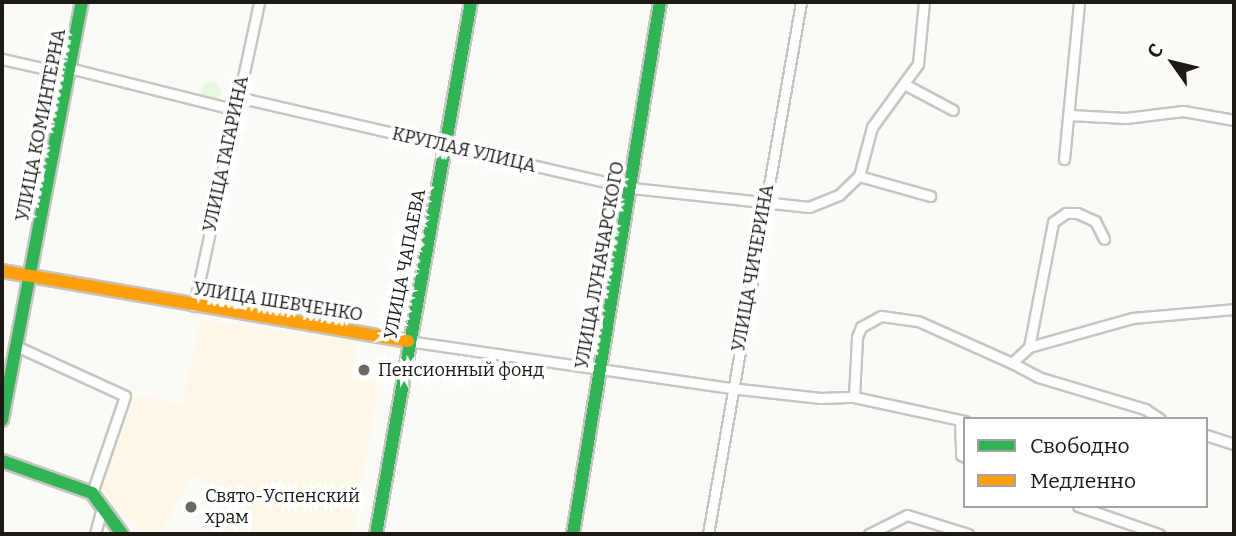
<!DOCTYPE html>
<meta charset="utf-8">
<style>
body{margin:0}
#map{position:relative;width:1236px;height:536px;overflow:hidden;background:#fcfaf6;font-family:Bitter,serif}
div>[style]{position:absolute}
.built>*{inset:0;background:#fdf7e7}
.green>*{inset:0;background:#e8f8e0}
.round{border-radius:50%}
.roads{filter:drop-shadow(2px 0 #c7c5c0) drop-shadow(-2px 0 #c7c5c0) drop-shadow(0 2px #c7c5c0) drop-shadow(0 -2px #c7c5c0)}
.street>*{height:9px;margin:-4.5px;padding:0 4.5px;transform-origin:4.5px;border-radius:4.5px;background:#fffefe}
.fast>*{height:12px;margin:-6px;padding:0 6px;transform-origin:6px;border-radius:6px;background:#30b455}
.slow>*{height:12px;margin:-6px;padding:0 6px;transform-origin:6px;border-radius:6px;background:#ff9f0a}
.dots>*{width:19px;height:19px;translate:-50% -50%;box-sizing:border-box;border:4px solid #fff;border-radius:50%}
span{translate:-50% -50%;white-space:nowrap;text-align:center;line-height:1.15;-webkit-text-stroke:7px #fff;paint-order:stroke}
.street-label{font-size:18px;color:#1d1a14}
.poi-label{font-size:18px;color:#1d1a14}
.left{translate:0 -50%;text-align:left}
.frame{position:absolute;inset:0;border:4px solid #1d1a14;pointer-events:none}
.legend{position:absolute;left:963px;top:417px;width:245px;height:91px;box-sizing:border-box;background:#fff;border:2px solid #a5a3a1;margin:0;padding:9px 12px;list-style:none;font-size:21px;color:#1d1a14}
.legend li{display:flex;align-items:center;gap:14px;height:35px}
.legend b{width:35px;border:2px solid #a5a3a1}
.north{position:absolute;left:1138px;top:28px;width:70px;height:70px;-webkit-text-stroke:5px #fff;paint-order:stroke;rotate:304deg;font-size:19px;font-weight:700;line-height:28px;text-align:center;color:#1d1a14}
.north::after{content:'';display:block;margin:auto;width:24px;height:32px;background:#1d1a14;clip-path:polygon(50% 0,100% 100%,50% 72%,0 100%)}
</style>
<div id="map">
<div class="built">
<div style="clip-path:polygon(201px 320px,358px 342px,351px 379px,379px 383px,352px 534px,217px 534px,234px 501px,192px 475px,160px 534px,142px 534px,101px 488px,137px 395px,182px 404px)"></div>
</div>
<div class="green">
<div class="round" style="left:201px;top:82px;width:20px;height:20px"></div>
</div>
<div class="roads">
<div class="street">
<div style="left:2px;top:59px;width:69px;rotate:12.6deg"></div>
<div style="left:69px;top:68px;width:164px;rotate:14.1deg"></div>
<div style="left:228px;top:108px;width:14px;rotate:-51deg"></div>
<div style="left:237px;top:97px;width:405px;rotate:13deg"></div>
<div style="left:632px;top:188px;width:178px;rotate:6.1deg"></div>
<div style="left:809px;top:207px;width:32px;rotate:-22deg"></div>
<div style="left:839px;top:195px;width:28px;rotate:-44deg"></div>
<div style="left:859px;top:176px;width:51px;rotate:-75.1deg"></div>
<div style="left:872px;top:127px;width:78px;rotate:-53.9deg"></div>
<div style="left:918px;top:64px;width:62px;rotate:-84.5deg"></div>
<div style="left:906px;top:85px;width:53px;rotate:28deg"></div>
<div style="left:1069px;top:115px;width:57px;rotate:3deg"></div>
<div style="left:1126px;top:118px;width:57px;rotate:-7deg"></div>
<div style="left:1183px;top:111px;width:52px;rotate:10deg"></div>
<div style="left:1064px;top:159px;width:158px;rotate:-84.5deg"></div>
<div style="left:859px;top:176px;width:74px;rotate:15.7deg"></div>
<div style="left:194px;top:306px;width:311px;rotate:-77.9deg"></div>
<div style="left:408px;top:341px;width:325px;rotate:8.3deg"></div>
<div style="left:730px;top:388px;width:91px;rotate:6.3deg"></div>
<div style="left:820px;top:398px;width:34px;rotate:-2deg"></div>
<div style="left:854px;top:397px;width:114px;rotate:12.2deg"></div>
<div style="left:16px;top:346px;width:120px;rotate:24.6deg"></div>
<div style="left:125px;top:396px;width:102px;rotate:108.8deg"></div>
<div style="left:1029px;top:347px;width:127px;rotate:-79.1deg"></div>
<div style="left:1053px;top:222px;width:16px;rotate:-35deg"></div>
<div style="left:1066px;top:213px;width:11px"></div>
<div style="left:1077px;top:213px;width:20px;rotate:24deg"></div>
<div style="left:1095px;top:221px;width:20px;rotate:63deg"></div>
<div style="left:1012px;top:363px;width:30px;rotate:28deg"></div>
<div style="left:1038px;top:377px;width:112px;rotate:16.7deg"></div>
<div style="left:1145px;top:409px;width:18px;rotate:34deg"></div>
<div style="left:854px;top:397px;width:60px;rotate:-87.1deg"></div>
<div style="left:857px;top:337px;width:11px;rotate:-68deg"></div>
<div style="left:861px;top:327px;width:23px;rotate:-29deg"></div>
<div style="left:881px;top:316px;width:37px;rotate:8deg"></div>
<div style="left:918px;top:321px;width:103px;rotate:24.1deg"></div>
<div style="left:1012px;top:363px;width:23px;rotate:-43deg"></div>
<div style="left:1029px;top:347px;width:107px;rotate:-15.7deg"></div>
<div style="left:1132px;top:318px;width:102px;rotate:-5deg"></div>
<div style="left:960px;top:420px;width:35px;rotate:88deg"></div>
<div style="left:961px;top:455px;width:4px;rotate:27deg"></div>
<div style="left:1206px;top:435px;width:29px;rotate:18deg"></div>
<div style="left:1078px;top:506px;width:86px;rotate:19.1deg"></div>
<div style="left:95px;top:534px;width:28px;rotate:-75deg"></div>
<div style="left:708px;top:534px;width:540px;rotate:-80.08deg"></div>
<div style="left:869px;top:534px;width:42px;rotate:-26.6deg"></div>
<div style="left:907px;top:515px;width:64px;rotate:17.3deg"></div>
</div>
<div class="fast">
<div style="left:2px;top:420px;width:426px;rotate:-79.2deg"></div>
<div style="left:2px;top:461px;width:96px;rotate:19.6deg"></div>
<div style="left:92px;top:493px;width:51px;rotate:53.8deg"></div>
<div style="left:376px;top:534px;width:540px;rotate:-79.88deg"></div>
<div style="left:573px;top:534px;width:539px;rotate:-80.71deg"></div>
</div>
<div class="slow">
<div style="left:2px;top:271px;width:412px;rotate:9.8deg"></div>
</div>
</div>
<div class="dots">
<div style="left:364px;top:370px;background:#6b6863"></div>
<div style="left:191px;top:507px;background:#6b6863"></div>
</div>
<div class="street-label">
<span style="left:41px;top:125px;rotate:-79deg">УЛИЦА КОМИНТЕРНА</span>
<span style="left:464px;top:150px;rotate:13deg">КРУГЛАЯ УЛИЦА</span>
<span style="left:226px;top:154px;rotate:-78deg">УЛИЦА ГАГАРИНА</span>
<span style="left:405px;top:264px;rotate:-79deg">УЛИЦА ЧАПАЕВА</span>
<span style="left:600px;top:265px;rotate:-80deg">УЛИЦА ЛУНАЧАРСКОГО</span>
<span style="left:753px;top:268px;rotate:-80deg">УЛИЦА ЧИЧЕРИНА</span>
<span style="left:278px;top:302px;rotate:9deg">УЛИЦА ШЕВЧЕНКО</span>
</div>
<div class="poi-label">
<span class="left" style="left:378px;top:370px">Пенсионный фонд</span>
<span class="left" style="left:205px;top:507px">Свято-Успенский<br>храм</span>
</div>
<div class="frame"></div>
<ul class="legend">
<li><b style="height:9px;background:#30b455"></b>Свободно</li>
<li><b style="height:9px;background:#ff9f0a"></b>Медленно</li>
</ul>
<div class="north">С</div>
</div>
